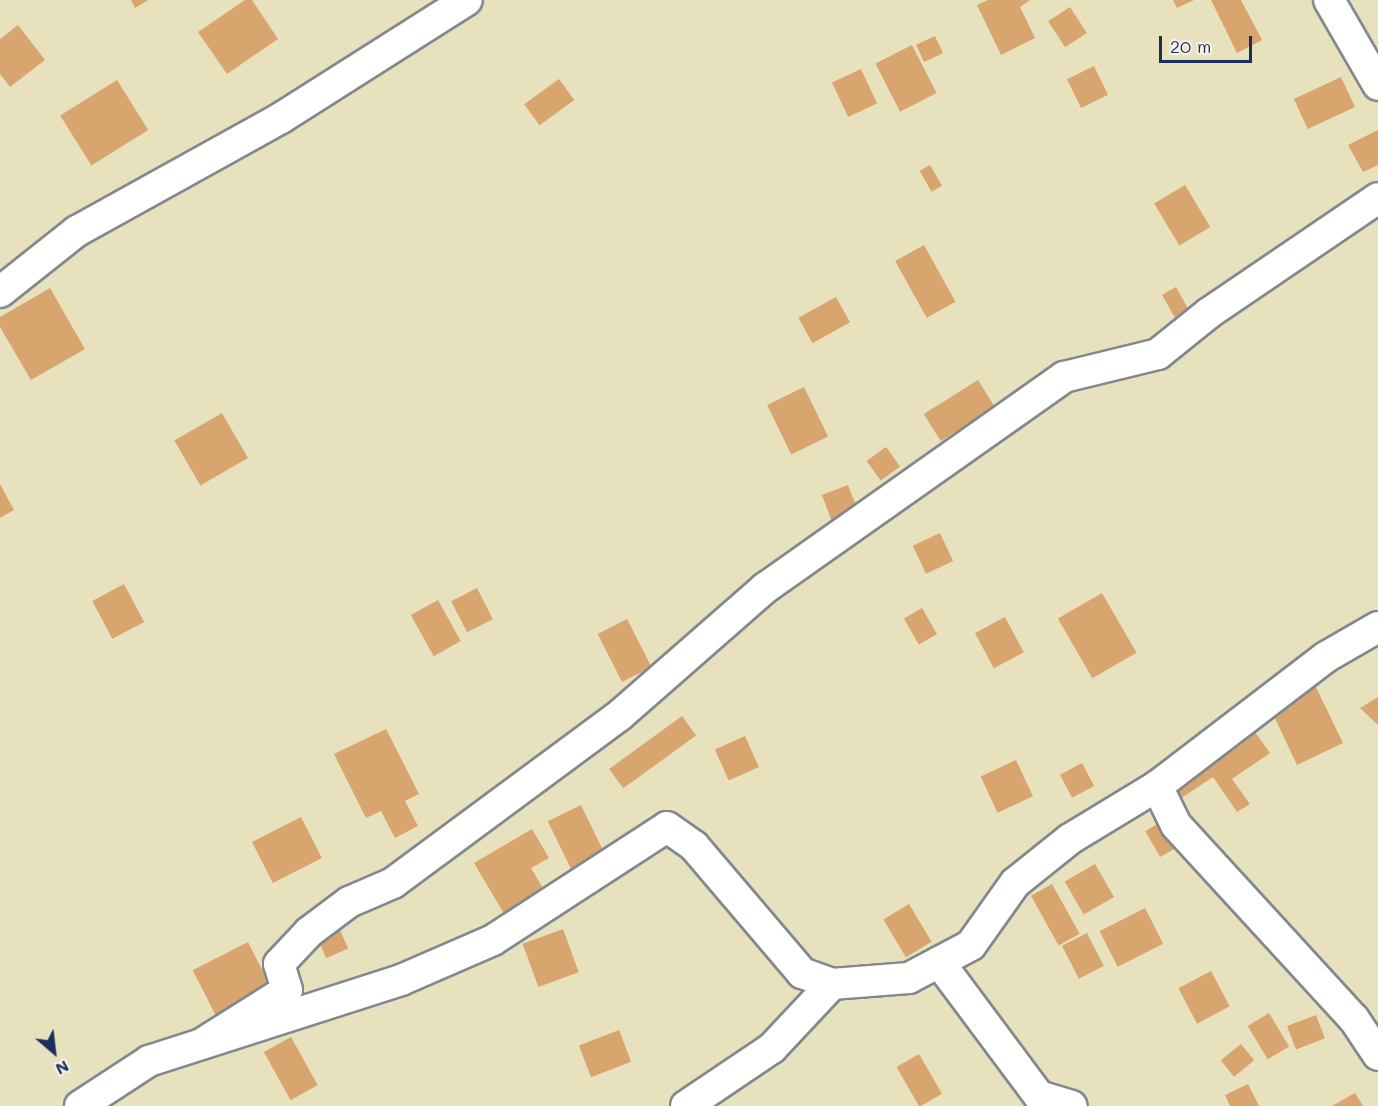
<!DOCTYPE html>
<style>
body{margin:0}
#map{position:relative;width:1378px;height:1106px;overflow:hidden;background:#e8e1be;font-family:Mali,sans-serif}
div>[style]{position:absolute}
.building>*{inset:0;background:#d9a56e;transform-origin:0 0}
.roads{filter:drop-shadow(2px 0 #82888e) drop-shadow(-2px 0 #82888e) drop-shadow(0 2px #82888e) drop-shadow(0 -2px #82888e)}
.minor>*{height:30px;margin:-15px;padding:0 15px;transform-origin:15px;border-radius:15px;background:#fff}
span{translate:-50% -50%;white-space:nowrap;text-align:center;line-height:1.15;-webkit-text-stroke:4.5px #f7f3e8;paint-order:stroke}
.north{position:absolute;left:24px;top:1022px;width:60px;height:60px;-webkit-text-stroke:4px #f7f3e8;paint-order:stroke;rotate:152deg;font-size:16px;font-weight:700;line-height:24px;text-align:center;color:#1b2f5e}
.north::after{content:'';display:block;margin:auto;width:21px;height:27px;background:#1b2f5e;clip-path:polygon(50% 0,100% 100%,50% 72%,0 100%)}
.scale{position:absolute;left:1159px;top:36px;width:93px;height:27px;box-sizing:border-box;border:3px solid #1b2f5e;border-top:0;padding-left:8px;font-size:18px;line-height:21px;white-space:nowrap;color:#1b2f5e;-webkit-text-stroke:4px #f7f3e8;paint-order:stroke}
</style>
<div id="map">
<div class="building">
<div style="clip-path:polygon(131px 0,148px 0,135px 8px)"></div>
<div style="clip-path:polygon(245px 0,252px 0,278px 39px,227px 74px,198px 32px)"></div>
<div style="clip-path:polygon(988px 0,1030px 0,1020px 7px,1035px 38px,1001px 55px,977px 5px)"></div>
<div style="clip-path:polygon(1173px 0,1194px 0,1177px 8px)"></div>
<div style="clip-path:polygon(1211px 0,1241px 0,1262px 40px,1237px 53px)"></div>
<div style="left:1070px;top:7px;width:31px;height:26px;rotate:57deg"></div>
<div style="clip-path:polygon(18px 25px,45px 60px,10px 87px,0 74px,0 39px)"></div>
<div style="left:935px;top:36px;width:19px;height:21px;rotate:65deg"></div>
<div style="left:912px;top:45px;width:54px;height:41px;rotate:63deg"></div>
<div style="left:1094px;top:66px;width:32px;height:30px;rotate:64deg"></div>
<div style="left:861px;top:69px;width:38px;height:32px;rotate:65deg"></div>
<div style="left:1341px;top:77px;width:33px;height:52px;rotate:65deg"></div>
<div style="left:559px;top:79px;width:26px;height:43px;rotate:54deg"></div>
<div style="left:117px;top:80px;width:59px;height:67px;rotate:58deg"></div>
<div style="clip-path:polygon(1378px 130px,1378px 165px,1363px 172px,1348px 145px)"></div>
<div style="left:930px;top:165px;width:24px;height:12px;rotate:60deg"></div>
<div style="left:1185px;top:185px;width:49px;height:36px;rotate:59deg"></div>
<div style="left:924px;top:245px;width:65px;height:33px;rotate:61deg"></div>
<div style="left:1176px;top:287px;width:37px;height:16px;rotate:61deg"></div>
<div style="clip-path:polygon(50px 288px,85px 349px,31px 380px,0 327px,0 317px)"></div>
<div style="left:836px;top:297px;width:29px;height:43px;rotate:61deg"></div>
<div style="left:978px;top:380px;width:32px;height:64px;rotate:58deg"></div>
<div style="left:804px;top:387px;width:55px;height:41px;rotate:64deg"></div>
<div style="left:222px;top:413px;width:52px;height:55px;rotate:60deg"></div>
<div style="left:886px;top:447px;width:24px;height:24px;rotate:54deg"></div>
<div style="clip-path:polygon(0 484px,14px 510px,0 518px)"></div>
<div style="left:848px;top:485px;width:31px;height:28px;rotate:69deg"></div>
<div style="left:940px;top:533px;width:31px;height:30px;rotate:65deg"></div>
<div style="left:124px;top:584px;width:43px;height:36px;rotate:62deg"></div>
<div style="left:477px;top:588px;width:35px;height:29px;rotate:63deg"></div>
<div style="left:1102px;top:593px;width:69px;height:51px;rotate:60deg"></div>
<div style="left:438px;top:600px;width:47px;height:31px;rotate:61deg"></div>
<div style="left:922px;top:608px;width:30px;height:21px;rotate:60deg"></div>
<div style="left:1005px;top:617px;width:40px;height:34px;rotate:62deg"></div>
<div style="left:627px;top:619px;width:54px;height:33px;rotate:63deg"></div>
<div style="clip-path:polygon(1311px 677px,1343px 743px,1297px 765px,1272px 712px,1289px 705px,1282px 691px)"></div>
<div style="clip-path:polygon(1378px 697px,1378px 725px,1360px 708px)"></div>
<div style="left:682px;top:716px;width:24px;height:90px;rotate:54deg"></div>
<div style="clip-path:polygon(1250px 725px,1270px 753px,1232px 779px,1250px 804px,1237px 812px,1213px 777px,1174px 803px,1162px 786px)"></div>
<div style="clip-path:polygon(386px 729px,419px 794px,405px 801px,418px 826px,395px 838px,381px 811px,366px 818px,334px 754px)"></div>
<div style="left:745px;top:736px;width:34px;height:33px;rotate:66deg"></div>
<div style="left:1016px;top:760px;width:40px;height:39px;rotate:65deg"></div>
<div style="left:1082px;top:763px;width:26px;height:25px;rotate:62deg"></div>
<div style="left:581px;top:805px;width:53px;height:37px;rotate:64deg"></div>
<div style="left:301px;top:817px;width:46px;height:55px;rotate:63deg"></div>
<div style="left:1166px;top:819px;width:30px;height:24px;rotate:60deg"></div>
<div style="clip-path:polygon(532px 829px,549px 858px,531px 868px,546px 893px,506px 917px,474px 863px)"></div>
<div style="left:1095px;top:864px;width:38px;height:35px;rotate:60deg"></div>
<div style="left:1052px;top:884px;width:57px;height:24px;rotate:61deg"></div>
<div style="left:909px;top:904px;width:44px;height:30px;rotate:59deg"></div>
<div style="left:1145px;top:908px;width:40px;height:51px;rotate:63deg"></div>
<div style="left:336px;top:921px;width:30px;height:24px;rotate:66deg"></div>
<div style="left:563px;top:929px;width:46px;height:43px;rotate:70deg"></div>
<div style="left:1087px;top:933px;width:37px;height:28px;rotate:63deg"></div>
<div style="left:248px;top:942px;width:55px;height:62px;rotate:63deg"></div>
<div style="left:1211px;top:971px;width:40px;height:37px;rotate:62deg"></div>
<div style="left:1269px;top:1013px;width:39px;height:25px;rotate:59deg"></div>
<div style="left:1316px;top:1015px;width:25px;height:31px;rotate:69deg"></div>
<div style="left:619px;top:1030px;width:34px;height:43px;rotate:69deg"></div>
<div style="left:291px;top:1037px;width:55px;height:31px;rotate:61deg"></div>
<div style="left:1241px;top:1044px;width:21px;height:26px;rotate:51deg"></div>
<div style="left:919px;top:1054px;width:46px;height:26px;rotate:60deg"></div>
<div style="clip-path:polygon(1248px 1084px,1259px 1106px,1230px 1106px,1225px 1095px)"></div>
<div style="clip-path:polygon(1355px 1093px,1363px 1106px,1332px 1106px)"></div>
</div>
<div class="roads">
<div class="minor">
<div style="left:1329px;top:0;width:98px;rotate:60deg"></div>
<div style="left:0;top:292px;width:98px;rotate:-38.4deg"></div>
<div style="left:77px;top:231px;width:233px;rotate:-29deg"></div>
<div style="left:281px;top:118px;width:220px;rotate:-32.4deg"></div>
<div style="left:1378px;top:627px;width:60px;rotate:150deg"></div>
<div style="left:1326px;top:657px;width:213px;rotate:142.6deg"></div>
<div style="left:1157px;top:786px;width:43px;rotate:64deg"></div>
<div style="left:1176px;top:825px;width:263px;rotate:47.5deg"></div>
<div style="left:1354px;top:1019px;width:43px;rotate:56.3deg"></div>
<div style="left:939px;top:962px;width:167px;rotate:53.3deg"></div>
<div style="left:1039px;top:1096px;width:34px;rotate:17deg"></div>
<div style="left:203px;top:1043px;width:99px;rotate:-32.2deg"></div>
<div style="left:287px;top:990px;width:27px;rotate:-107deg"></div>
<div style="left:279px;top:964px;width:44px;rotate:-46.8deg"></div>
<div style="left:309px;top:932px;width:50px;rotate:-36.9deg"></div>
<div style="left:349px;top:902px;width:48px;rotate:-23.4deg"></div>
<div style="left:393px;top:883px;width:282px;rotate:-36.5deg"></div>
<div style="left:620px;top:715px;width:193px;rotate:-41.2deg"></div>
<div style="left:765px;top:588px;width:366px;rotate:-35.2deg"></div>
<div style="left:1064px;top:377px;width:97px;rotate:-13.7deg"></div>
<div style="left:1158px;top:354px;width:65px;rotate:-38.8deg"></div>
<div style="left:1209px;top:313px;width:204px;rotate:-34.2deg"></div>
<div style="left:80px;top:1106px;width:82px;rotate:-33.1deg"></div>
<div style="left:149px;top:1061px;width:265px;rotate:-17.8deg"></div>
<div style="left:401px;top:980px;width:100px;rotate:-23.5deg"></div>
<div style="left:493px;top:940px;width:207px;rotate:-33deg"></div>
<div style="left:667px;top:827px;width:33px;rotate:35deg"></div>
<div style="left:694px;top:846px;width:167px;rotate:49.6deg"></div>
<div style="left:802px;top:973px;width:32px;rotate:20deg"></div>
<div style="left:686px;top:1106px;width:104px;rotate:-34deg"></div>
<div style="left:772px;top:1048px;width:88px;rotate:-46.8deg"></div>
<div style="left:832px;top:984px;width:77px;rotate:-4.5deg"></div>
<div style="left:909px;top:978px;width:70px;rotate:-28deg"></div>
<div style="left:971px;top:945px;width:76px;rotate:-54.6deg"></div>
<div style="left:1015px;top:883px;width:70px;rotate:-38.7deg"></div>
<div style="left:1070px;top:839px;width:102px;rotate:-31.3deg"></div>
</div>
</div>
<div class="north">N</div>
<div class="scale">20 m</div>
</div>
